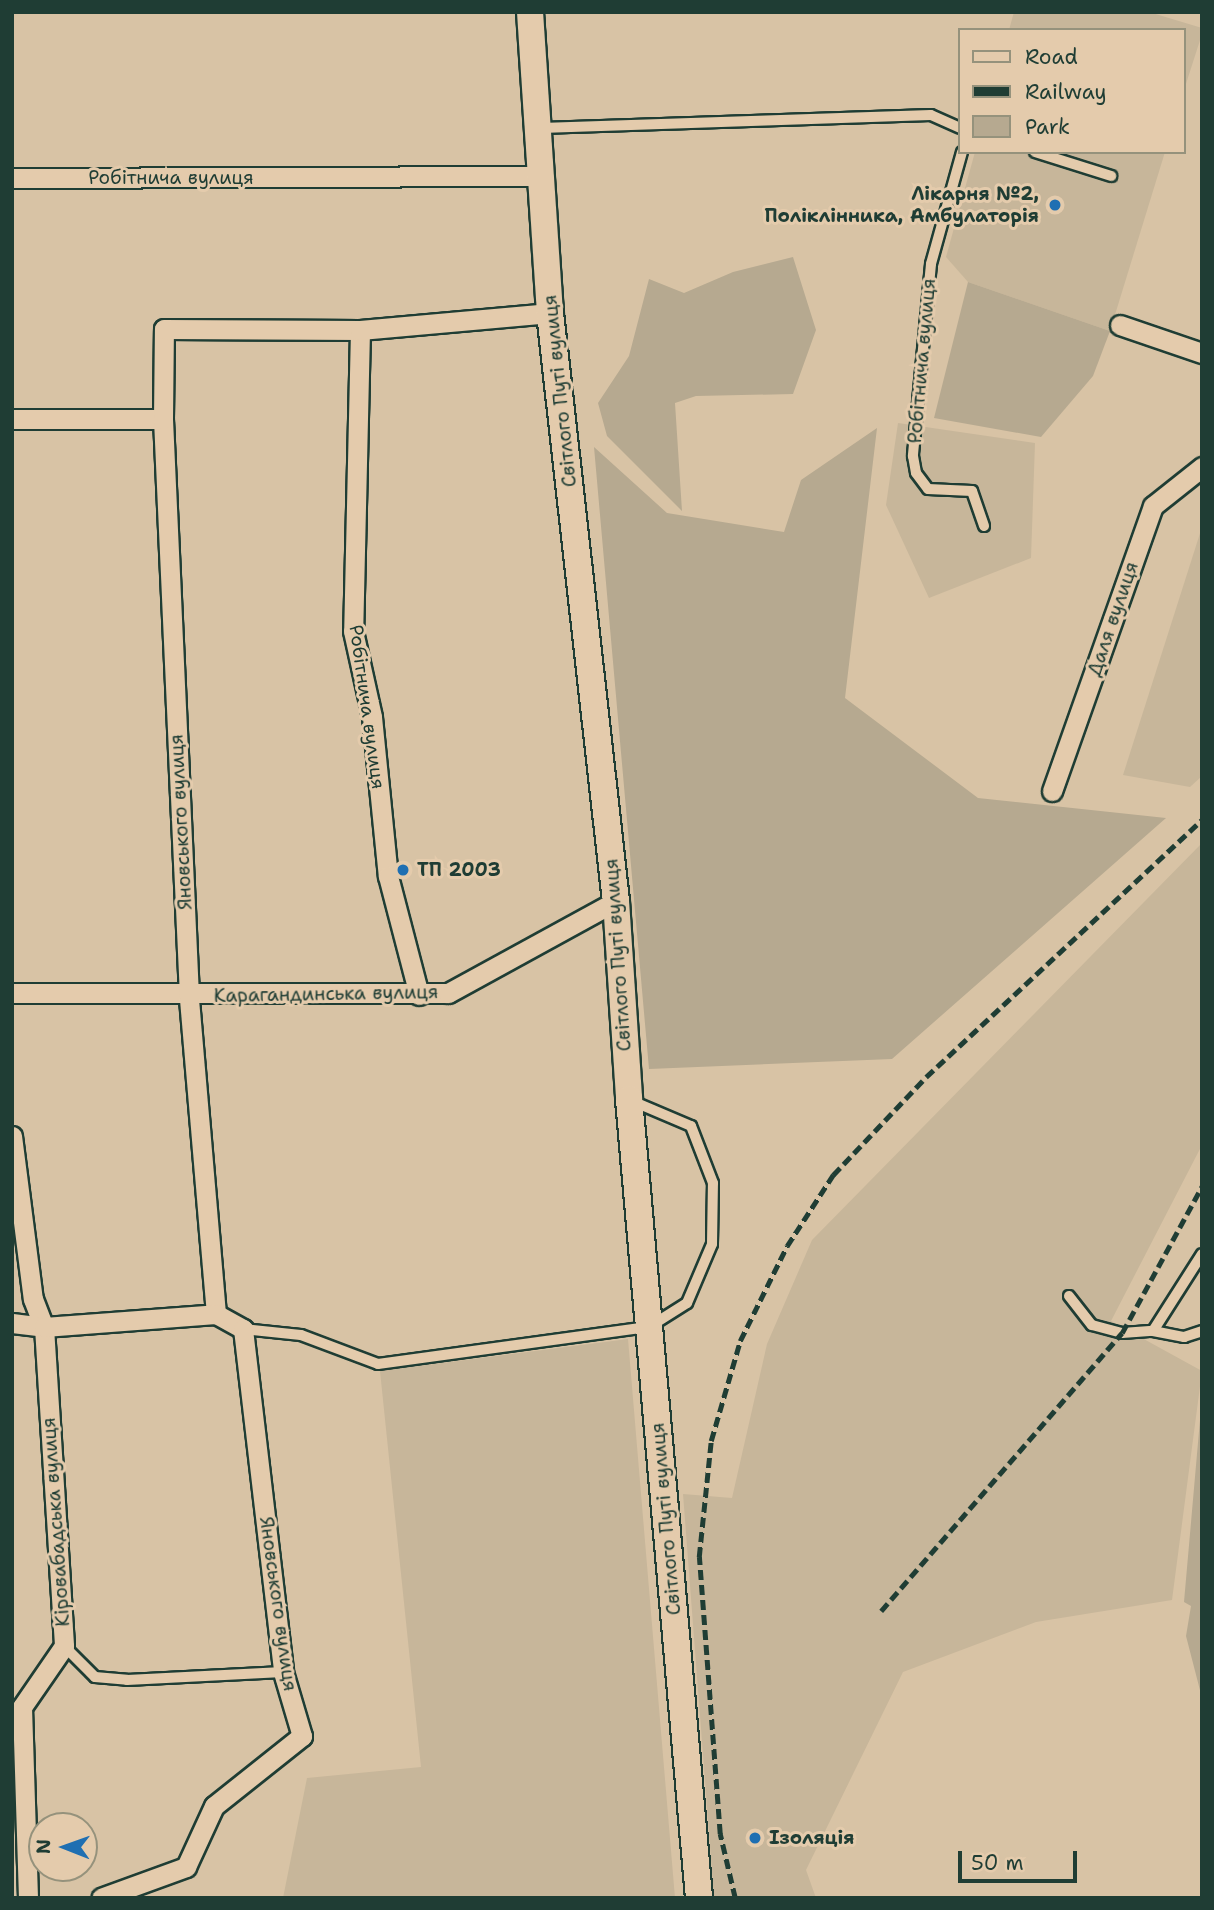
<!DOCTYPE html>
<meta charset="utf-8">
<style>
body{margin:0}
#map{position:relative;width:1214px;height:1910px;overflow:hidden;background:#d8c3a5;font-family:"Shantell Sans",sans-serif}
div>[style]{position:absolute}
.built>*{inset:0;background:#c7b69a}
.green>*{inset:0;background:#b6a990}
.roads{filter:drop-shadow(2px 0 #1f3d34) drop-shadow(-2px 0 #1f3d34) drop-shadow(0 2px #1f3d34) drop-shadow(0 -2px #1f3d34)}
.service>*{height:10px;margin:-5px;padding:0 5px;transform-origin:5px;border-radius:5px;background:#e4cbac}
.minor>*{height:19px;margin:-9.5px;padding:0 9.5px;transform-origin:9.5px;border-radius:9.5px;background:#e4cbac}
.secondary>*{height:26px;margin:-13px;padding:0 13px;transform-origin:13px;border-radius:13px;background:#e4cbac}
.rail>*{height:4.5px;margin-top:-2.25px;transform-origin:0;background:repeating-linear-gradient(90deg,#1f3d34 0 10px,transparent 0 15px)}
.dots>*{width:19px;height:19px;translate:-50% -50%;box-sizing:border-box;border:4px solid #e4cbac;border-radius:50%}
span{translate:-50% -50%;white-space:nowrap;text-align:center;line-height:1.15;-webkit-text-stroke:6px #e4cbac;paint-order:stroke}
.street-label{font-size:19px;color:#1f3d34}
.poi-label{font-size:19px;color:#1f3d34;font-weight:700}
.right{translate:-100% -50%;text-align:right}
.left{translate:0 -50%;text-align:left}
.frame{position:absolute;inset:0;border:14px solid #1f3d34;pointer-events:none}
.legend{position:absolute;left:958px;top:28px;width:228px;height:126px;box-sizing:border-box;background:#e4cbac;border:2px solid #95927c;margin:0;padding:9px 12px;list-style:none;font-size:21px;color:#1f3d34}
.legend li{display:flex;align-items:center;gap:14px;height:35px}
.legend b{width:35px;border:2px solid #95927c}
.north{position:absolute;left:28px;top:1812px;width:70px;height:70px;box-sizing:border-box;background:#e4cbac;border:2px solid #95927c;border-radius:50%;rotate:271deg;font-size:19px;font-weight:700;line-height:28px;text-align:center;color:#1f3d34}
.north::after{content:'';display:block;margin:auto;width:24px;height:32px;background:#1f6fb2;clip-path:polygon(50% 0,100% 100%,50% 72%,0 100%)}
.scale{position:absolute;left:958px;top:1851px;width:119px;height:32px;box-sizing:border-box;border:4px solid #1f3d34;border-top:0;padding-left:9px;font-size:21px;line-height:24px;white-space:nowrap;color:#1f3d34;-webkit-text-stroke:5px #e4cbac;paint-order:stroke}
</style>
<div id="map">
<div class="built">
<div style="clip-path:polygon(1014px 12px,1149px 12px,1202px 28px,1202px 34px,1184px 90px,1184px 30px,1009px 30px)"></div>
<div style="clip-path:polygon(975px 152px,1165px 152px,1110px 331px,968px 282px,946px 257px)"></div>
<div style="clip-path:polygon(898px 423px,1035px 443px,1031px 558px,929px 598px,886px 505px)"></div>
<div style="clip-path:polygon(1202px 527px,1202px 776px,1190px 787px,1123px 775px)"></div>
<div style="clip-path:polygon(1202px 843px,1202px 1145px,1111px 1321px,1202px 1371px,1172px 1600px,1036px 1622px,903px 1672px,806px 1870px,816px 1898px,714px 1898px,683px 1494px,732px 1498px,767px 1344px,812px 1240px)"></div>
<div style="clip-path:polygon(628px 1339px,675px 1898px,283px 1898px,307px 1778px,421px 1767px,380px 1371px)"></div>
</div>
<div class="green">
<div style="clip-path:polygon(793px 257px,816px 330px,793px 394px,696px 396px,675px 403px,682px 511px,607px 436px,598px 403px,629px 356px,649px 279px,684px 293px,733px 272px)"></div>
<div style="clip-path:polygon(968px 282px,1110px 331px,1093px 376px,1041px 437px,934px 418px)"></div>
<div style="clip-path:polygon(877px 428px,845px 698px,978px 798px,1166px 818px,892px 1059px,649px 1069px,594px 447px,667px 513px,784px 532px,801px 480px)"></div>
<div style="clip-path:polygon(1202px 1397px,1202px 1698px,1186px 1636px,1191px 1606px,1184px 1602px)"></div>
</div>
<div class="roads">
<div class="service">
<div style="left:541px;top:128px;width:390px;rotate:-1.9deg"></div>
<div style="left:931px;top:115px;width:32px;rotate:24deg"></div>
<div style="left:962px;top:152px;width:116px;rotate:105.5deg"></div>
<div style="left:931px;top:264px;width:193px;rotate:95.4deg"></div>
<div style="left:913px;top:456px;width:17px;rotate:80deg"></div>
<div style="left:916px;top:473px;width:20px;rotate:53deg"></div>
<div style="left:928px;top:489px;width:44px;rotate:2.6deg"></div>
<div style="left:972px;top:491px;width:37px;rotate:71deg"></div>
<div style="left:1035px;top:152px;width:80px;rotate:17.5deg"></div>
<div style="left:1069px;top:1296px;width:37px;rotate:52deg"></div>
<div style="left:1092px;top:1325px;width:31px;rotate:15deg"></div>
<div style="left:1122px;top:1333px;width:31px;rotate:-4deg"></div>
<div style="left:1153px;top:1331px;width:32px;rotate:11deg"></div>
<div style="left:1184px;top:1337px;width:19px;rotate:-18deg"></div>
<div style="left:243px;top:1329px;width:58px;rotate:5.9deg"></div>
<div style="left:301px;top:1335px;width:82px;rotate:20.6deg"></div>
<div style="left:378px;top:1364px;width:274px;rotate:-7.8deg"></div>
<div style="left:649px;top:1327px;width:45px;rotate:-32.3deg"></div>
<div style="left:687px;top:1303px;width:64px;rotate:-67deg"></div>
<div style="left:712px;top:1244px;width:61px;rotate:-89.1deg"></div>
<div style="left:713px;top:1183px;width:61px;rotate:-111.1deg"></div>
<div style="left:691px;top:1126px;width:64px;rotate:-157deg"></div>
<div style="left:1153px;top:1331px;width:91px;rotate:-57.5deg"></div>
<div style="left:64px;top:1646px;width:44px;rotate:45deg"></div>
<div style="left:95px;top:1677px;width:32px;rotate:5deg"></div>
<div style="left:127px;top:1680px;width:156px;rotate:-2.9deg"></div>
</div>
<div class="minor">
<div style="left:12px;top:178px;width:527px;rotate:-0.22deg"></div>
<div style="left:1120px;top:325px;width:87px;rotate:18.9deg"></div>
<div style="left:360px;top:330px;width:301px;rotate:91.3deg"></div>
<div style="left:353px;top:631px;width:88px;rotate:77.5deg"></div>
<div style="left:372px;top:717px;width:160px;rotate:84.3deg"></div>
<div style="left:388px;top:876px;width:123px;rotate:75.4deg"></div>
<div style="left:12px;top:419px;width:151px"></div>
<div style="left:1052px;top:791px;width:302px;rotate:-70.5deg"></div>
<div style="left:1153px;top:506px;width:63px;rotate:-38.5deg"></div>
<div style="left:12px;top:993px;width:436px"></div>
<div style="left:448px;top:993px;width:192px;rotate:-28.7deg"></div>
<div style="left:12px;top:1136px;width:164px;rotate:82.7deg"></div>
<div style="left:33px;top:1299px;width:30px;rotate:69deg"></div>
<div style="left:44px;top:1327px;width:320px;rotate:86.4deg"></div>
<div style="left:64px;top:1646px;width:74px;rotate:124.5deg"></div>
<div style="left:22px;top:1707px;width:191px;rotate:88.2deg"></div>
<div style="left:216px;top:1314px;width:319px;rotate:-94.9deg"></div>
<div style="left:189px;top:996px;width:578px;rotate:-92.58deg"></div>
<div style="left:163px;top:419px;width:90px;rotate:-89.4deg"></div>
<div style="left:164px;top:329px;width:196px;rotate:0.3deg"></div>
<div style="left:360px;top:330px;width:191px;rotate:-5.1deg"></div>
<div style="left:12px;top:1323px;width:32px;rotate:7deg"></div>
<div style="left:44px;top:1327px;width:172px;rotate:-4.3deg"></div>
<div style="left:216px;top:1314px;width:31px;rotate:29deg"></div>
<div style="left:243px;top:1329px;width:345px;rotate:83.3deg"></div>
<div style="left:283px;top:1672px;width:67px;rotate:73.5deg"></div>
<div style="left:302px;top:1736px;width:112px;rotate:141.5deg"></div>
<div style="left:214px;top:1806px;width:67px;rotate:114.7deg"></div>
<div style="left:186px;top:1867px;width:90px;rotate:160deg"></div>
</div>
<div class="secondary">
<div style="left:530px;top:12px;width:302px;rotate:86.2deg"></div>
<div style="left:550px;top:313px;width:592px;rotate:83.6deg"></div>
<div style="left:616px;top:901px;width:198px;rotate:86.2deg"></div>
<div style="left:629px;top:1099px;width:802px;rotate:84.99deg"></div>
</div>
</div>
<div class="rail">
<div style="left:881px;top:1611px;width:368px;rotate:-49.1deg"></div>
<div style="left:1122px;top:1333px;width:167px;rotate:-61.4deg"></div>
<div style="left:735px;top:1898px;width:66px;rotate:-103.2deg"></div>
<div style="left:720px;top:1834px;width:278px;rotate:-94.3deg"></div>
<div style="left:699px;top:1557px;width:117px;rotate:-84.1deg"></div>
<div style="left:711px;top:1441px;width:104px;rotate:-73.8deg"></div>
<div style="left:740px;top:1341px;width:106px;rotate:-63.7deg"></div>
<div style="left:787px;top:1246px;width:85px;rotate:-57.1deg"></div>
<div style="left:833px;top:1175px;width:135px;rotate:-46.5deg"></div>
<div style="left:926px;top:1077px;width:377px;rotate:-43deg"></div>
</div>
<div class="dots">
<div style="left:1055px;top:205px;background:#1f6fb2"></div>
<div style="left:403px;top:870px;background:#1f6fb2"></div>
<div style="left:755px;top:1838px;background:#1f6fb2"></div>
</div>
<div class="street-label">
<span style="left:171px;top:178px">Робітнича вулиця</span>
<span style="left:922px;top:361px;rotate:-85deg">Робітнича вулиця</span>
<span style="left:560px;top:391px;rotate:-96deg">Світлого Путі вулиця</span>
<span style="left:1113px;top:619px;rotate:-71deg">Даля вулиця</span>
<span style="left:367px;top:707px;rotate:82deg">Робітнича вулиця</span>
<span style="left:181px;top:822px;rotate:-93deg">Яновського вулиця</span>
<span style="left:618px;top:955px;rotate:-94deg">Світлого Путі вулиця</span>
<span style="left:326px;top:994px;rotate:-1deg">Карагандинська вулиця</span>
<span style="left:666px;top:1519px;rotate:-95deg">Світлого Путі вулиця</span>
<span style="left:56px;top:1522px;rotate:-94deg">Кіровабадська вулиця</span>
<span style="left:278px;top:1604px;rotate:82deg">Яновського вулиця</span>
</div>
<div class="poi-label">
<span class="right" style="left:1039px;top:205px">Лікарня №2,<br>Поліклінника, Амбулаторія</span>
<span class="left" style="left:417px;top:870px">ТП 2003</span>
<span class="left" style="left:769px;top:1838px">Ізоляція</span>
</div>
<div class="frame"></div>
<ul class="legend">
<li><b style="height:9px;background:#e4cbac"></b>Road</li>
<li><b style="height:9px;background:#1f3d34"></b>Railway</li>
<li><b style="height:19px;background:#b6a990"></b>Park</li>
</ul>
<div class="north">N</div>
<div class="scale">50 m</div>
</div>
